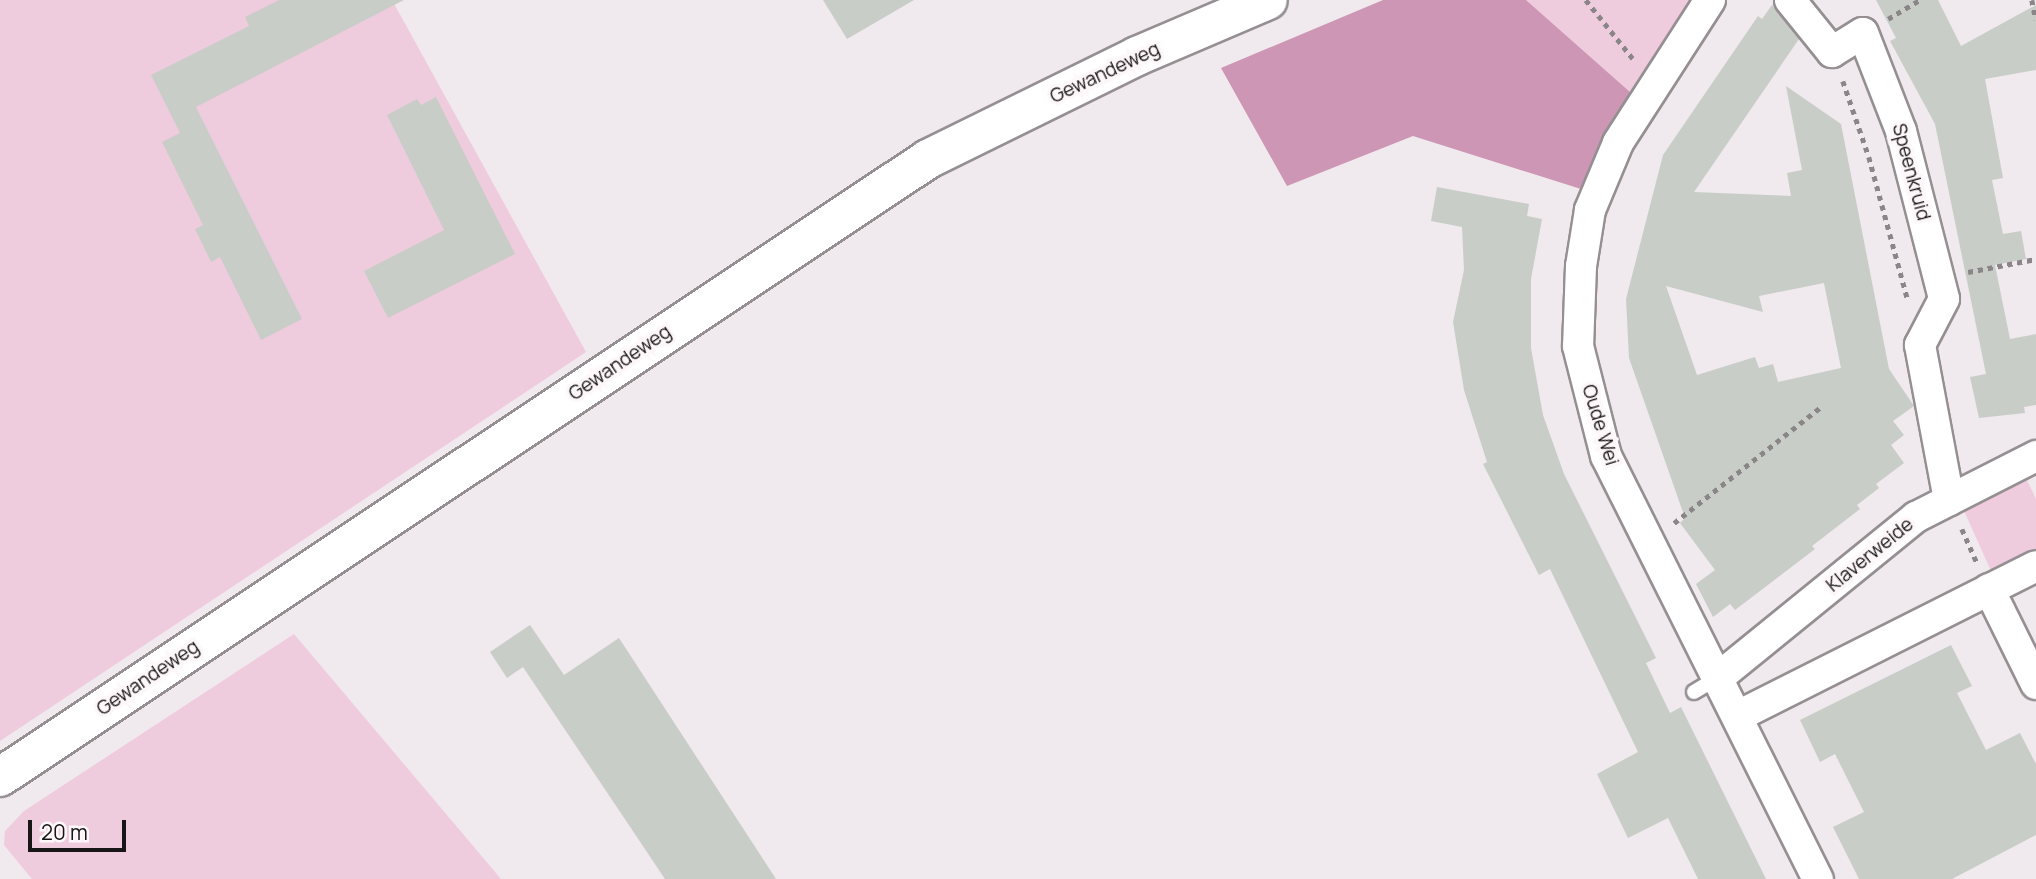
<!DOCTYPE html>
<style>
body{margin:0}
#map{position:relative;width:2036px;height:879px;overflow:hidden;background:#f0e9ed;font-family:Manrope,sans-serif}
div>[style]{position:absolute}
.green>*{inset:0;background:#efcbde}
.forest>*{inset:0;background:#cc96b4}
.building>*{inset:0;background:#c8cdc8}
.path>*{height:4.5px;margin-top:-2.25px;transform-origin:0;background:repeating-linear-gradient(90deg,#8a8587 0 5px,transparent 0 10px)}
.roads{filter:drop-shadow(2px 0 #958f92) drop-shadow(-2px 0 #958f92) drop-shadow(0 2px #958f92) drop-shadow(0 -2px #958f92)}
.lane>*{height:14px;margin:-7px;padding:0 7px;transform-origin:7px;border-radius:7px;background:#fff}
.street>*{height:30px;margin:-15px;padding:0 15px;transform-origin:15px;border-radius:15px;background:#fff}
.secondary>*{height:38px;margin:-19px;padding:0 19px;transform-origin:19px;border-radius:19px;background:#fff}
span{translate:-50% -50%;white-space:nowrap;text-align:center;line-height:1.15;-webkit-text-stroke:7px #fdf7fa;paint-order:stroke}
.street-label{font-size:19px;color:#171516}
.scale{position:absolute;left:28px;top:820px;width:98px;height:32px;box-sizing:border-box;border:4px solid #171516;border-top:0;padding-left:9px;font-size:21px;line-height:24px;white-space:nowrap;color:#171516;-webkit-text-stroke:5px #fdf7fa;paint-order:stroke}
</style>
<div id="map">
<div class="green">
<div style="clip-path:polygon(0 0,392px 0,586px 352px,0 741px)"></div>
<div style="clip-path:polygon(1526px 0,1689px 0,1630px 92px)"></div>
<div style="clip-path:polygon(2023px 472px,2036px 499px,2036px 553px,1992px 573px,1960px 502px)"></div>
<div style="clip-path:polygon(294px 634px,501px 879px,32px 879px,4px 845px,5px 831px,24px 811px)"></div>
</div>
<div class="forest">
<div style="clip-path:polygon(1383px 0,1526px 0,1630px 92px,1581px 189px,1413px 136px,1287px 186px,1221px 68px)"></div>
</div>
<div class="building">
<div style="clip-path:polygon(279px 0,404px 0,196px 107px,302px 319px,261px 340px,220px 257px,211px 262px,195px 229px,203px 225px,162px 142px,180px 133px,151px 75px,249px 26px,245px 17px)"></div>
<div style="clip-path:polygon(823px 0,914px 0,847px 39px)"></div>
<div style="clip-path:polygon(1876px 0,1938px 0,1961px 46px,2036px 5px,2036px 70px,1985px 79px,2003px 178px,1992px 180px,2003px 234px,2021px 231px,2026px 259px,1995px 265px,2010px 339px,2036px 334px,2036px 405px,2024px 407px,2025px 413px,1979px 418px,1970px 377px,1986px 374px,1935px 124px,1890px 41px,1896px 38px)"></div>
<div style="clip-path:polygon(evenodd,1772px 5px,1799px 39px,1694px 192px,1791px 196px,1787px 173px,1802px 170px,1786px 86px,1841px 124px,1889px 369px,1914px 406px,1893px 421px,1904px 435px,1891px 445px,1904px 463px,1876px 484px,1879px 488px,1857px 505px,1860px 509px,1812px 546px,1815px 549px,1735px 610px,1730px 604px,1713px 617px,1696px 584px,1715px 570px,1680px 523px,1685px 518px,1629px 358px,1626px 299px,1663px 155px,1758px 16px,1762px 19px,1772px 5px,1824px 283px,1841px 368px,1778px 382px,1773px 364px,1759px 368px,1755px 357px,1697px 375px,1666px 286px,1763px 312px,1759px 296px,1824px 283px)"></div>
<div style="clip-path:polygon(436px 97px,515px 254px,388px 318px,364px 271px,444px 230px,387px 115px,417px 99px,421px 105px)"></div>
<div style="clip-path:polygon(1437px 187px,1529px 204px,1527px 216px,1542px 219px,1531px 279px,1531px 348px,1543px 415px,1564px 474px,1656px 658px,1646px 663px,1670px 713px,1681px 707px,1766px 879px,1698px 879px,1668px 818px,1628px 838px,1597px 774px,1638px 752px,1550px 569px,1539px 575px,1483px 464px,1487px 462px,1464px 390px,1453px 322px,1464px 270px,1462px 227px,1431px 221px)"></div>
<div style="clip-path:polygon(530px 625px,564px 675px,619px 638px,776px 879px,665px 879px,523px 667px,507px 678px,490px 652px)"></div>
<div style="clip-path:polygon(1951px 645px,1972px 686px,1957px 693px,1986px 750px,2020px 733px,2036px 764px,2036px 835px,1952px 879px,1859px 879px,1833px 827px,1864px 812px,1835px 754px,1820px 762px,1800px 720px)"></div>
</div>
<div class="path">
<div style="left:1586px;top:0;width:77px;rotate:51.3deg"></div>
<div style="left:2032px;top:0;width:20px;rotate:79deg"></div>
<div style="left:1888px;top:19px;width:37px;rotate:-31deg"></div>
<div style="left:1843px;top:81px;width:80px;rotate:71.1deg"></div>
<div style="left:1869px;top:157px;width:149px;rotate:74.8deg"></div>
<div style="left:1968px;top:272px;width:69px;rotate:-10.8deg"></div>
<div style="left:1674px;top:523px;width:189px;rotate:-38.3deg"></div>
<div style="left:1962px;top:529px;width:37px;rotate:66deg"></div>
</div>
<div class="roads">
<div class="lane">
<div style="left:1694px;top:692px;width:29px;rotate:-31deg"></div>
</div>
<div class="street">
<div style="left:1710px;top:0;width:170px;rotate:122.8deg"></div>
<div style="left:1618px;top:143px;width:73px;rotate:112.7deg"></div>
<div style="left:1590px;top:210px;width:57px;rotate:99.1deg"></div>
<div style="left:1581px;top:266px;width:80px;rotate:92.1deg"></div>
<div style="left:1578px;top:346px;width:114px;rotate:75.7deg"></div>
<div style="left:1606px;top:456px;width:473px;rotate:63.4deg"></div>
<div style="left:1790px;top:0;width:67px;rotate:51.1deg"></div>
<div style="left:1832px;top:52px;width:36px;rotate:-32deg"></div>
<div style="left:1863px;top:33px;width:105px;rotate:68.8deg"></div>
<div style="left:1901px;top:131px;width:173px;rotate:75.6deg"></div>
<div style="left:1944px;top:299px;width:52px;rotate:117.6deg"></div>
<div style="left:1920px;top:345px;width:158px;rotate:79.4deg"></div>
<div style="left:1989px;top:589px;width:106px;rotate:63.7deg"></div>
<div style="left:1719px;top:677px;width:254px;rotate:-39.1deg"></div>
<div style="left:1916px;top:517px;width:135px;rotate:-26.9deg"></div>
<div style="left:1740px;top:715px;width:331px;rotate:-26.7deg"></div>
</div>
<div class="secondary">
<div style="left:0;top:777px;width:1115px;rotate:-33.66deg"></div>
<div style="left:928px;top:159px;width:233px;rotate:-26.2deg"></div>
<div style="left:1137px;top:56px;width:142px;rotate:-23.1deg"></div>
</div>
</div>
<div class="street-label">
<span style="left:1105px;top:73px;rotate:-25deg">Gewandeweg</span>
<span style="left:1911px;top:172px;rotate:75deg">Speenkruid</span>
<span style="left:620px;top:363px;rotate:-34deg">Gewandeweg</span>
<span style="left:1600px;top:425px;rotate:73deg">Oude Wei</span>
<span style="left:1870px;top:555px;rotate:-39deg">Klaverweide</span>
<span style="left:148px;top:678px;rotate:-34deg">Gewandeweg</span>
</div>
<div class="scale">20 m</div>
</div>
